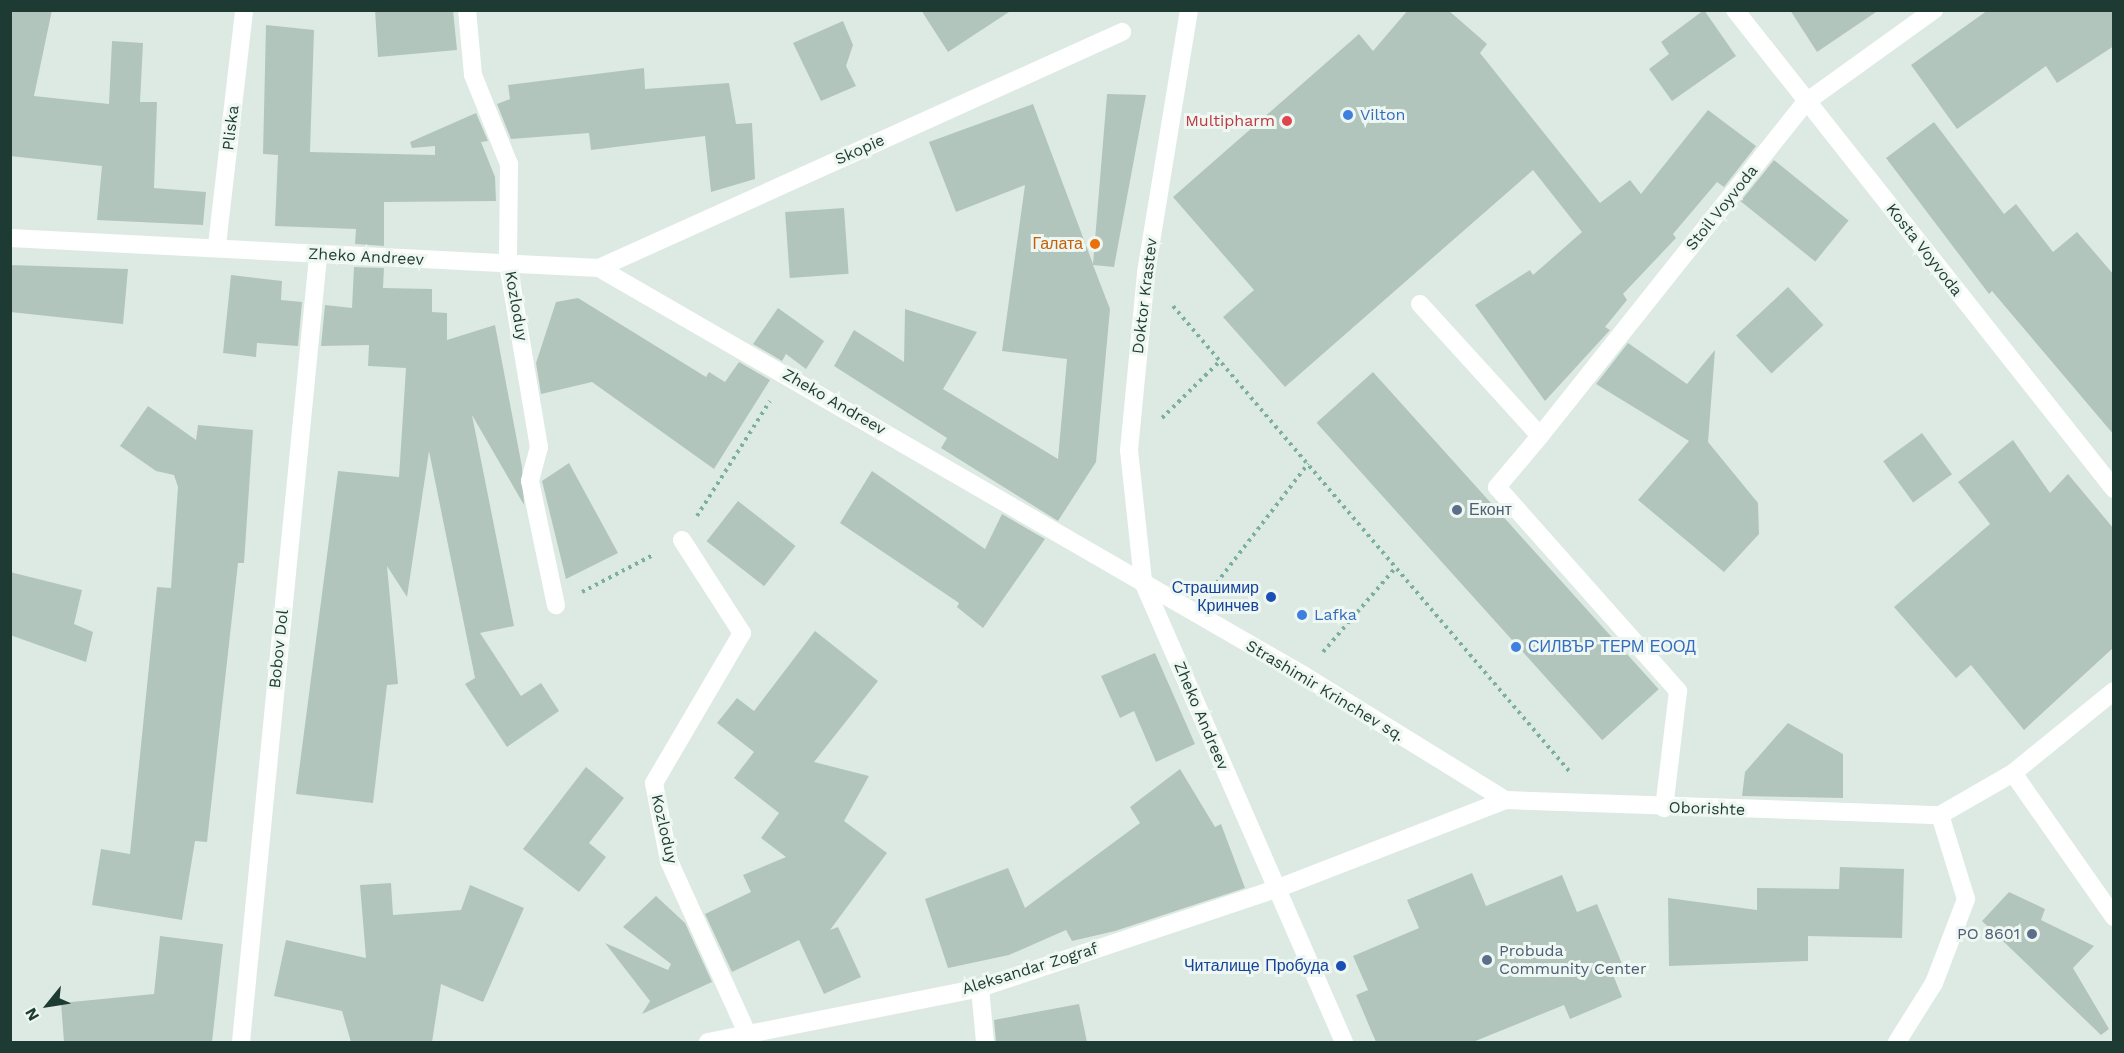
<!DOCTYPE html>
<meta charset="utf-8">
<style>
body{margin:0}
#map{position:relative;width:2124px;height:1053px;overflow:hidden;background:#ddeae4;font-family:"Work Sans",sans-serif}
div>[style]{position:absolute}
.building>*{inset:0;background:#b2c5bd;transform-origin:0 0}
.path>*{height:4px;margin-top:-2px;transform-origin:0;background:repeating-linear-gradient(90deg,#7bb0a0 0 3px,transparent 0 7.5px)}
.minor>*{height:18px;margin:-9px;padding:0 9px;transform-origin:9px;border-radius:9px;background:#fff}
.dots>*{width:16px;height:16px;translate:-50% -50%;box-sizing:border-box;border:3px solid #eef7f2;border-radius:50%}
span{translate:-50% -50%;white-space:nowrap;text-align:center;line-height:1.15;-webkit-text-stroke:6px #eef7f2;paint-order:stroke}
.shop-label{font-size:16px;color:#366cbe}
.left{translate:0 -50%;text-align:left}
.health-label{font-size:16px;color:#be3a42}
.right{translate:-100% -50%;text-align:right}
.street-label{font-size:16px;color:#1e3b33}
.food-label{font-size:16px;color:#c56008}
.service-label{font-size:16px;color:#4e5e75}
.transit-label{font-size:16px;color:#164399}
.frame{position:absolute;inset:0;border:12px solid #1e3b33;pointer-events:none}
.north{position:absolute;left:18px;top:975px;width:60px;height:60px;-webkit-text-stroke:4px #eef7f2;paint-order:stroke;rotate:240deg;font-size:16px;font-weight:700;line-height:24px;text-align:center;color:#1e3b33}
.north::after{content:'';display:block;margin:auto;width:21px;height:27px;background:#1e3b33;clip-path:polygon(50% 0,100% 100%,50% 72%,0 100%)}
</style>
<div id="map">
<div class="building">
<div style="clip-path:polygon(10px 10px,52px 10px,34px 96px,109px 104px,112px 41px,143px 43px,140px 102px,157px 102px,154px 188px,206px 192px,203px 225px,97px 220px,102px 166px,10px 156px)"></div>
<div style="clip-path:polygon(375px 10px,453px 10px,457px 50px,378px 57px)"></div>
<div style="clip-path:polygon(921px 10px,1012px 10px,948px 52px)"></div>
<div style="clip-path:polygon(1408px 10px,1448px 10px,1487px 44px,1480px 53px,1600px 203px,1630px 180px,1641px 194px,1708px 110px,1756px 146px,1724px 187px,1717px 182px,1673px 234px,1676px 238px,1623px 294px,1627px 300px,1605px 327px,1610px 330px,1545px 401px,1475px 305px,1530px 270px,1533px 275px,1582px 232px,1533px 170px,1285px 387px,1223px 317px,1254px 290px,1173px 197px,1359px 34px,1373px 51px)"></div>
<div style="clip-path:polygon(1704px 10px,1736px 56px,1672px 101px,1649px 69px,1669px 54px,1661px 42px)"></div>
<div style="clip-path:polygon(1790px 10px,1879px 10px,1817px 52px)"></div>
<div style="clip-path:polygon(1988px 10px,2114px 10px,2114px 46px,2057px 83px,2046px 66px,1957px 129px,1911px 65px)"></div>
<div style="clip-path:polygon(843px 21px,853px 45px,846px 66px,856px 86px,821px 101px,793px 43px)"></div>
<div style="clip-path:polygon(266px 25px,314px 30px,310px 152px,435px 155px,435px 146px,412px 148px,410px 142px,476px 113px,488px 141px,481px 142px,495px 177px,496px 201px,384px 202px,384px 246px,355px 244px,356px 229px,275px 226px,278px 155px,263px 154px)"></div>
<div style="clip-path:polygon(644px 68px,645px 89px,729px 83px,736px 124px,752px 123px,755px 179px,711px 192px,705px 136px,591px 150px,589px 133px,511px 139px,497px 104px,510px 99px,508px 85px)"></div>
<div style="clip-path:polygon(1107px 94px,1146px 95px,1114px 267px,1093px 265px,1110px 309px,1096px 462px,1058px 521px,941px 448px,947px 438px,834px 366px,854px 330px,904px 362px,905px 309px,977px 332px,943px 389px,1058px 459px,1067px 359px,1002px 351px,1025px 185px,956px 212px,929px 142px,1033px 104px,1093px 264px)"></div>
<div style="clip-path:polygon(1934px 122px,2004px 214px,2016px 204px,2053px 252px,2077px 232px,2114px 275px,2114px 435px,1992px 291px,1989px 294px,1886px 158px)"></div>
<div style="left:1774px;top:160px;width:96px;height:53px;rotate:39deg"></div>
<div style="left:844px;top:208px;width:66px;height:59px;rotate:86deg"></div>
<div style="clip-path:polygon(10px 265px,128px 269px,123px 324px,10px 312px)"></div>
<div style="clip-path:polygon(354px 267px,384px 268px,383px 288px,432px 289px,432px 312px,447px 313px,447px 340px,495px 325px,522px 467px,524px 505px,472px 415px,514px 626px,480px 633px,521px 696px,541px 683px,559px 711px,507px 747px,465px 684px,475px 678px,429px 451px,407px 597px,387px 566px,398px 684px,387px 685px,373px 803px,296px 794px,338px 471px,399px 477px,406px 368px,368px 366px,369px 345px,321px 346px,325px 305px,352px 308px)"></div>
<div style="clip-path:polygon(231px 275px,282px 281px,281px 300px,302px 302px,298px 346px,257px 343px,256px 357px,223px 353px)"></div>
<div style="left:1788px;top:287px;width:52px;height:71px;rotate:47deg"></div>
<div style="clip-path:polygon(578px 298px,706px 377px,709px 372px,725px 382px,739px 362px,770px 380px,714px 469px,592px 382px,541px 394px,536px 363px,556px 302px)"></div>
<div style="clip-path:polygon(778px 308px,824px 341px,806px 369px,786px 354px,782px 361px,753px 344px)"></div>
<div style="clip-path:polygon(1628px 343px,1687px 384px,1715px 350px,1708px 442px,1758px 503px,1759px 534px,1724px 572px,1638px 500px,1689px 441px,1596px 384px)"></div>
<div style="left:1373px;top:372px;width:427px;height:76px;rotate:48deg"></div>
<div style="clip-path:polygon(148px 406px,196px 440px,198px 425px,253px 430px,244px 563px,238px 563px,207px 842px,195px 841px,182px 920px,92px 905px,101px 849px,130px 854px,157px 587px,171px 588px,178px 487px,174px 475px,156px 471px,120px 446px)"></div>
<div style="left:1922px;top:433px;width:51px;height:48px;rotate:54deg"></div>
<div style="clip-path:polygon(2013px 440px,2050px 493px,2068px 474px,2114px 529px,2114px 647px,2024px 730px,1971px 665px,1956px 678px,1894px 607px,1990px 524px,1958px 482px)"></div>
<div style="clip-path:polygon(569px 463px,618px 553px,566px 579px,542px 481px)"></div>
<div style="clip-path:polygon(872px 471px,985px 549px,1002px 514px,1045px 539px,983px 628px,957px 607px,959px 603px,840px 523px)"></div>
<div style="left:738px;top:501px;width:73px;height:51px;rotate:38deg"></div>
<div style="clip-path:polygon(10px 572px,82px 590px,74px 624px,93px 632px,86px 662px,10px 635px)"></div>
<div style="clip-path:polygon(815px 631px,878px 681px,814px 762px,869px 776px,844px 821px,887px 853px,830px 930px,838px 927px,861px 977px,824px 994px,799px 940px,732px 972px,705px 914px,751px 892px,743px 875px,786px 857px,761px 838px,779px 813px,734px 778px,754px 752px,717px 723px,737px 698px,754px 711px)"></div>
<div style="clip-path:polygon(1155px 653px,1195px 744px,1156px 762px,1134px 711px,1120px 718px,1101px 676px)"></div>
<div style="clip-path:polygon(1788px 723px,1843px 754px,1843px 798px,1742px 796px,1745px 772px)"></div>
<div style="clip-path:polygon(586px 767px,624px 798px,589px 843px,606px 857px,579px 892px,523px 849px)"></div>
<div style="clip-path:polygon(1180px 769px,1215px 827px,1221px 824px,1245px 888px,1115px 931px,1072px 941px,1066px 930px,1009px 955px,948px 968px,925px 899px,1008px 868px,1025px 908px,1140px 823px,1130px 807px)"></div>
<div style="clip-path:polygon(1840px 867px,1904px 869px,1902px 938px,1808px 936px,1808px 961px,1669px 966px,1668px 898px,1757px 910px,1757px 888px,1839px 889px)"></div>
<div style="clip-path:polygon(1472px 873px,1486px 906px,1562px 875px,1577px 912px,1597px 904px,1623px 966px,1609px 965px,1622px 997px,1570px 1019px,1564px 1005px,1473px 1042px,1376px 1042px,1356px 995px,1368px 990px,1353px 956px,1419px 928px,1407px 900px)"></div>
<div style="clip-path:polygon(391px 883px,393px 915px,461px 910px,470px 885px,524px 908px,483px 1002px,441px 984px,432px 1042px,351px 1042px,342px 1011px,274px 996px,286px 940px,366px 958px,360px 885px)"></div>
<div style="clip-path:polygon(2009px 892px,2045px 909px,2041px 920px,2094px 946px,2073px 968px,2109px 1029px,2101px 1035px,1982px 921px)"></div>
<div style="clip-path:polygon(656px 896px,685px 923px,712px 982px,642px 1014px,650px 1001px,605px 943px,668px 970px,671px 964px,623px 927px)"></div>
<div style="clip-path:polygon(160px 936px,223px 944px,212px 1042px,64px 1042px,61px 1003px,154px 994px)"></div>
<div style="clip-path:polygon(1079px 1004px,1087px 1042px,996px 1042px,994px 1020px)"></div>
</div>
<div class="path">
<div style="left:1173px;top:306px;width:611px;rotate:49.58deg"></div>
<div style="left:1162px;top:418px;width:81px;rotate:-44.5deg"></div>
<div style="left:697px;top:516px;width:136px;rotate:-57.6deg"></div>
<div style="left:1212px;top:589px;width:158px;rotate:-52.5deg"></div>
<div style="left:582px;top:592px;width:82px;rotate:-27.5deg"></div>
<div style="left:1323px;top:652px;width:112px;rotate:-49.3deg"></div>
</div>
<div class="minor">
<div style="left:467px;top:10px;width:65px;rotate:84.7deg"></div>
<div style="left:473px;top:75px;width:96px;rotate:68deg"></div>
<div style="left:509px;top:164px;width:100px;rotate:90.6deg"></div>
<div style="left:508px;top:264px;width:186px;rotate:80.4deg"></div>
<div style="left:539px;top:447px;width:35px;rotate:105deg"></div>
<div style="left:530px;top:481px;width:127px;rotate:78.2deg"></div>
<div style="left:1189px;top:10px;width:267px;rotate:99.3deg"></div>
<div style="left:1146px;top:274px;width:177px;rotate:95.5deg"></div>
<div style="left:1129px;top:450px;width:133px;rotate:83.9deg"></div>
<div style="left:1143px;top:582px;width:502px;rotate:66.4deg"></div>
<div style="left:1735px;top:10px;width:611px;rotate:51.65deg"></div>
<div style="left:10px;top:238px;width:590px;rotate:2.92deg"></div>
<div style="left:599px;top:268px;width:813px;rotate:30.03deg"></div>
<div style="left:1303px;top:675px;width:238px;rotate:31.7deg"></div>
<div style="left:217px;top:245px;width:237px;rotate:-83.4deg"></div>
<div style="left:599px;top:268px;width:574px;rotate:-24.29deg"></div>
<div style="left:1420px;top:304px;width:178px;rotate:47.7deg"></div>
<div style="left:1540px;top:436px;width:67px;rotate:130.1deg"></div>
<div style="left:1497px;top:487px;width:273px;rotate:48.4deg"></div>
<div style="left:1678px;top:691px;width:118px;rotate:96.8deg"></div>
<div style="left:1540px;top:436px;width:427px;rotate:-51.5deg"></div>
<div style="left:1806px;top:102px;width:158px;rotate:-35.7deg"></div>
<div style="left:682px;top:540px;width:111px;rotate:57.2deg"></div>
<div style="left:742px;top:633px;width:174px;rotate:120.4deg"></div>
<div style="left:654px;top:783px;width:79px;rotate:79.1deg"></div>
<div style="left:669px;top:861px;width:191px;rotate:65.6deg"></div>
<div style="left:2013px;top:773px;width:176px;rotate:55deg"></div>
<div style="left:980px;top:988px;width:54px;rotate:84.7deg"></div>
<div style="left:241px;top:1042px;width:790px;rotate:-84.4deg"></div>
<div style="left:708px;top:1042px;width:277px;rotate:-11.2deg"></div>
<div style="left:980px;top:988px;width:312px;rotate:-18.5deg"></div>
<div style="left:1276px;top:889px;width:246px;rotate:-21.2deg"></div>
<div style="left:1505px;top:800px;width:435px;rotate:2deg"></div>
<div style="left:1940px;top:815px;width:84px;rotate:-29.9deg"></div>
<div style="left:2013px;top:773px;width:130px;rotate:-39.1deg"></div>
<div style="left:1897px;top:1042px;width:70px;rotate:-57.9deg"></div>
<div style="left:1934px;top:983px;width:90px;rotate:-69.1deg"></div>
<div style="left:1966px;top:899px;width:88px;rotate:-107.2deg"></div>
</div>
<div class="dots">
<div style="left:1348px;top:115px;background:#3f7fe0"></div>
<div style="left:1287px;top:121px;background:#e0444e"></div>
<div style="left:1095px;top:244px;background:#e8710a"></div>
<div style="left:1457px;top:510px;background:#5c6f8a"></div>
<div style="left:1271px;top:597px;background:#1a4fb4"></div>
<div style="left:1302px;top:615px;background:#3f7fe0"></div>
<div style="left:1516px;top:647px;background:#3f7fe0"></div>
<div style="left:2032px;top:934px;background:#5c6f8a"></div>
<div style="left:1487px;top:960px;background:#5c6f8a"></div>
<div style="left:1341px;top:966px;background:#1a4fb4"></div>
</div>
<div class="shop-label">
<span class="left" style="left:1360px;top:115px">Vilton</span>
<span class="left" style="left:1314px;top:615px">Lafka</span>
<span class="left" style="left:1528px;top:647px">СИЛВЪР ТЕРМ ЕООД</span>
</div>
<div class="health-label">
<span class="right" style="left:1275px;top:121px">Multipharm</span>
</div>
<div class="street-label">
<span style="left:231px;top:128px;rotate:-83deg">Pliska</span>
<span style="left:860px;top:150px;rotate:-24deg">Skopie</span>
<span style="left:1722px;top:208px;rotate:-51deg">Stoil Voyvoda</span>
<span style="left:1924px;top:250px;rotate:52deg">Kosta Voyvoda</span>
<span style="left:366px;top:257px;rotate:3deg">Zheko Andreev</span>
<span style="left:1145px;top:296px;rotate:-83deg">Doktor Krastev</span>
<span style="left:516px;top:306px;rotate:80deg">Kozloduy</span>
<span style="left:834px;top:402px;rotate:30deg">Zheko Andreev</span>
<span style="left:279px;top:649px;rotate:-84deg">Bobov Dol</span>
<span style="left:1325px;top:691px;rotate:31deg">Strashimir Krinchev sq.</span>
<span style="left:1201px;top:716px;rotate:67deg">Zheko Andreev</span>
<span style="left:1707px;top:809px;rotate:2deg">Oborishte</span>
<span style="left:664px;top:829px;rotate:77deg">Kozloduy</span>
<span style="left:1030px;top:969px;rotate:-17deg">Aleksandar Zograf</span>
</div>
<div class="food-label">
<span class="right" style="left:1083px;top:244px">Галата</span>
</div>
<div class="service-label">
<span class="left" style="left:1469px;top:510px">Еконт</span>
<span class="right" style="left:2020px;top:934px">PO 8601</span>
<span class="left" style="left:1499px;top:960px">Probuda<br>Community Center</span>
</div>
<div class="transit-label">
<span class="right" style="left:1259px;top:597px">Страшимир<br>Кринчев</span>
<span class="right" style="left:1329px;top:966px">Читалище Пробуда</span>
</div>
<div class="frame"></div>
<div class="north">N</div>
</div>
